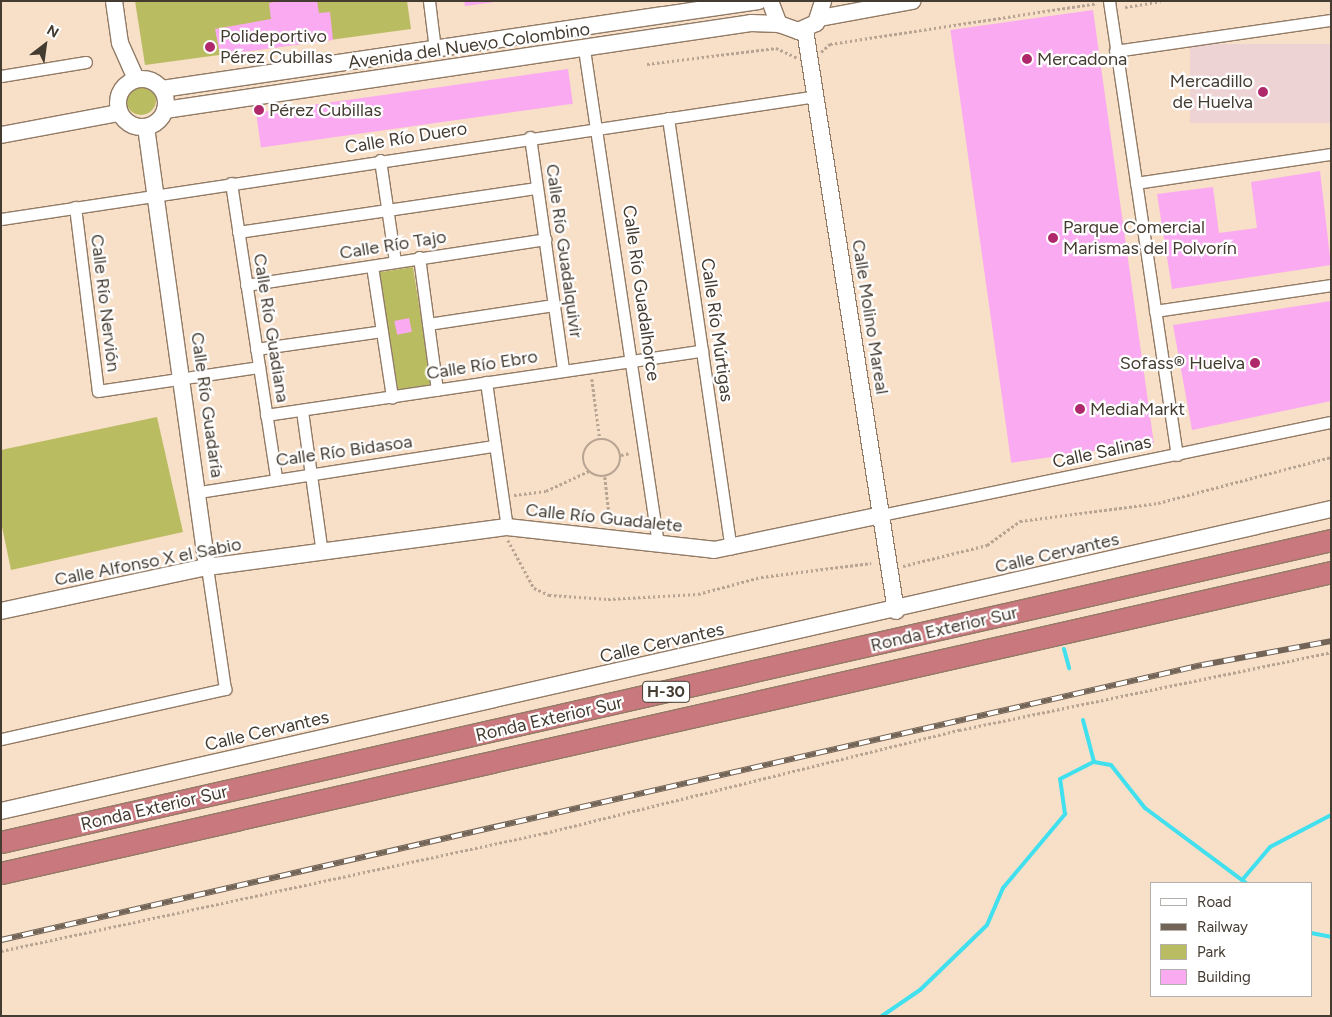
<!DOCTYPE html>
<meta charset="utf-8">
<style>
body{margin:0}
#map{position:relative;width:1332px;height:1017px;overflow:hidden;background:#f8dfc8;font-family:Figtree,sans-serif}
div>[style]{position:absolute}
.commercial>*{inset:0;background:#eed3d4;transform-origin:0 0}
.green>*{inset:0;background:#babc62;transform-origin:0 0}
.round{border-radius:50%}
.stream>*{height:4px;margin:-2px;padding:0 2px;transform-origin:2px;border-radius:2px;background:#41e0ef}
.building>*{inset:0;background:#faaaf0;transform-origin:0 0}
.path>*{height:2.5px;margin-top:-1.25px;transform-origin:0;background:repeating-linear-gradient(90deg,#b7a492 0 2.5px,transparent 0 5px)}
.path>.ring{margin:-1.25px;padding:0;box-sizing:content-box;background:none;border:2.5px solid #b7a492;border-radius:50%}
.roads{filter:drop-shadow(1px 0 #917b66) drop-shadow(-1px 0 #917b66) drop-shadow(0 1px #917b66) drop-shadow(0 -1px #917b66)}
.street>*{height:11px;margin:-5.5px;padding:0 5.5px;transform-origin:5.5px;border-radius:5.5px;background:#fff}
.secondary>*{height:16px;margin:-8px;padding:0 8px;transform-origin:8px;border-radius:8px;background:#fff}
.secondary>.ring{margin:-8px;padding:0;box-sizing:content-box;background:none;border:16px solid #fff;border-radius:50%}
.highway>*{height:21px;margin:-10.5px;padding:0 10.5px;transform-origin:10.5px;border-radius:10.5px;background:#c9787e}
.rail>*{height:5.5px;margin-top:-2.75px;transform-origin:0;background:repeating-linear-gradient(90deg,#fff 0 11px,#726558 0 22px);box-sizing:border-box;border-block:1px solid #726558}
.dots>*{width:14px;height:14px;translate:-50% -50%;box-sizing:border-box;border:2px solid #fff;border-radius:50%}
span{translate:-50% -50%;white-space:nowrap;text-align:center;line-height:1.15;-webkit-text-stroke:4.5px #fff;paint-order:stroke}
.shield-label span{padding:1px 4px;background:#fff;border:1px solid;border-radius:4px;-webkit-text-stroke-width:0}
.shield-label{font-size:16px;color:#443b31;font-weight:700}
.poi-label{font-size:18px;color:#443b31}
.left{translate:0 -50%;text-align:left}
.right{translate:-100% -50%;text-align:right}
.street-label{font-size:18px;color:#443b31}
.frame{position:absolute;inset:0;border:2px solid #443b31;pointer-events:none}
.legend{position:absolute;left:1150px;top:882px;width:162px;height:115px;box-sizing:border-box;background:#fff;border:1px solid #b4b1ad;margin:0;padding:6px 9px;list-style:none;font-size:15px;color:#443b31}
.legend li{display:flex;align-items:center;gap:10px;height:25px}
.legend b{width:25px;border:1px solid #b4b1ad}
.north{position:absolute;left:20px;top:20px;width:50px;height:50px;-webkit-text-stroke:4px #fff;paint-order:stroke;rotate:30deg;font-size:14px;font-weight:700;line-height:20px;text-align:center;color:#443b31}
.north::after{content:'';display:block;margin:auto;width:18px;height:22px;background:#443b31;clip-path:polygon(50% 0,100% 100%,50% 72%,0 100%)}
</style>
<div id="map">
<div class="commercial">
<div style="left:1331px;top:44px;width:79px;height:141px;rotate:90deg"></div>
</div>
<div class="green">
<div style="clip-path:polygon(135px 1px,407px 1px,411px 29px,145px 65px)"></div>
<div class="round" style="left:126px;top:85px;width:30px;height:30px"></div>
<div style="left:413px;top:267px;width:121px;height:34px;rotate:81deg"></div>
<div style="clip-path:polygon(157px 417px,183px 532px,11px 570px,1px 522px,1px 450px)"></div>
</div>
<div class="stream">
<div style="left:1064px;top:649px;width:20px;rotate:75deg"></div>
<div style="left:1083px;top:720px;width:43px;rotate:75.3deg"></div>
<div style="left:1243px;top:879px;width:42px;rotate:-49.8deg"></div>
<div style="left:1270px;top:847px;width:69px;rotate:-27.7deg"></div>
<div style="left:1311px;top:933px;width:20px;rotate:11deg"></div>
<div style="left:882px;top:1016px;width:46px;rotate:-34.4deg"></div>
<div style="left:920px;top:990px;width:93px;rotate:-44.1deg"></div>
<div style="left:987px;top:925px;width:40px;rotate:-66.6deg"></div>
<div style="left:1003px;top:888px;width:97px;rotate:-50deg"></div>
<div style="left:1065px;top:814px;width:35px;rotate:-98deg"></div>
<div style="left:1060px;top:779px;width:38px;rotate:-27deg"></div>
<div style="left:1094px;top:762px;width:17px;rotate:10deg"></div>
<div style="left:1111px;top:765px;width:55px;rotate:51.7deg"></div>
<div style="left:1145px;top:808px;width:126px;rotate:36.6deg"></div>
</div>
<div class="building">
<div style="clip-path:polygon(280px 1px,317px 1px,319px 13px,330px 12px,333px 40px,220px 55px,215px 29px,271px 19px,269px 3px)"></div>
<div style="clip-path:polygon(464px 1px,495px 1px,495px 2px,465px 6px)"></div>
<div style="left:1093px;top:10px;width:437px;height:144px;rotate:82deg"></div>
<div style="left:568px;top:69px;width:35px;height:315px;rotate:82deg"></div>
<div style="clip-path:polygon(1320px 171px,1331px 265px,1172px 289px,1157px 194px,1213px 187px,1219px 233px,1257px 228px,1251px 182px)"></div>
<div style="clip-path:polygon(1331px 301px,1331px 401px,1192px 430px,1173px 325px)"></div>
<div style="left:409px;top:318px;width:14px;height:15px;rotate:78deg"></div>
</div>
<div class="path">
<div style="left:1125px;top:7px;width:36px;rotate:-9deg"></div>
<div style="left:821px;top:52px;width:12px;rotate:-42deg"></div>
<div style="left:830px;top:44px;width:270px;rotate:-8.7deg"></div>
<div style="left:647px;top:64px;width:130px;rotate:-7.1deg"></div>
<div style="left:776px;top:48px;width:23px;rotate:25deg"></div>
<div style="left:592px;top:379px;width:61px;rotate:82.4deg"></div>
<div class="ring" style="left:583px;top:439px;width:35.5px;height:35.5px"></div>
<div style="left:621px;top:455px;width:9px;rotate:-13deg"></div>
<div style="left:605px;top:477px;width:44px;rotate:83.5deg"></div>
<div style="left:514px;top:495px;width:32px;rotate:-7deg"></div>
<div style="left:546px;top:491px;width:47px;rotate:-24.9deg"></div>
<div style="left:508px;top:540px;width:55px;rotate:61.6deg"></div>
<div style="left:534px;top:588px;width:17px;rotate:25deg"></div>
<div style="left:549px;top:595px;width:59px;rotate:3.9deg"></div>
<div style="left:608px;top:599px;width:90px;rotate:-3.2deg"></div>
<div style="left:698px;top:594px;width:65px;rotate:-15.1deg"></div>
<div style="left:761px;top:577px;width:111px;rotate:-7.3deg"></div>
<div style="left:903px;top:566px;width:87px;rotate:-14deg"></div>
<div style="left:987px;top:545px;width:41px;rotate:-36deg"></div>
<div style="left:1020px;top:521px;width:139px;rotate:-7.4deg"></div>
<div style="left:1158px;top:503px;width:179px;rotate:-14.9deg"></div>
<div style="left:1px;top:951px;width:557px;rotate:-12.24deg"></div>
<div style="left:545px;top:833px;width:427px;rotate:-14deg"></div>
<div style="left:959px;top:730px;width:380px;rotate:-11.8deg"></div>
</div>
<div class="roads">
<div class="street">
<div style="left:429px;top:1px;width:48px;rotate:82.9deg"></div>
<div style="left:1109px;top:1px;width:459px;rotate:81.5deg"></div>
<div style="left:584px;top:49px;width:500px;rotate:81.5deg"></div>
<div style="left:1115px;top:51px;width:218px;rotate:-8.2deg"></div>
<div style="left:1px;top:76px;width:86px;rotate:-9.4deg"></div>
<div style="left:668px;top:118px;width:435px;rotate:81.7deg"></div>
<div style="left:530px;top:137px;width:235px;rotate:81.9deg"></div>
<div style="left:380px;top:160px;width:102px;rotate:81.6deg"></div>
<div style="left:231px;top:183px;width:298px;rotate:81.3deg"></div>
<div style="left:1136px;top:183px;width:197px;rotate:-8.5deg"></div>
<div style="left:75px;top:207px;width:185px;rotate:82.9deg"></div>
<div style="left:98px;top:391px;width:163px;rotate:-8.5deg"></div>
<div style="left:1px;top:219px;width:824px;rotate:-8.58deg"></div>
<div style="left:238px;top:232px;width:302px;rotate:-8.4deg"></div>
<div style="left:419px;top:257px;width:134px;rotate:82.3deg"></div>
<div style="left:372px;top:266px;width:133px;rotate:81.3deg"></div>
<div style="left:246px;top:285px;width:303px;rotate:-8.7deg"></div>
<div style="left:1155px;top:311px;width:178px;rotate:-8.4deg"></div>
<div style="left:428px;top:324px;width:127px;rotate:-8.6deg"></div>
<div style="left:256px;top:349px;width:127px;rotate:-8.1deg"></div>
<div style="left:486px;top:382px;width:147px;rotate:81.8deg"></div>
<div style="left:302px;top:411px;width:143px;rotate:82deg"></div>
<div style="left:266px;top:415px;width:441px;rotate:-8.4deg"></div>
<div style="left:199px;top:492px;width:299px;rotate:-8.9deg"></div>
<div style="left:881px;top:515px;width:460px;rotate:-11.7deg"></div>
<div style="left:1px;top:739px;width:230px;rotate:-12.6deg"></div>
<div style="left:225px;top:689px;width:123px;rotate:-98.4deg"></div>
</div>
<div class="secondary">
<div style="left:114px;top:1px;width:42px;rotate:81.9deg"></div>
<div style="left:120px;top:43px;width:39px;rotate:66deg"></div>
<div style="left:770px;top:1px;width:25px;rotate:69deg"></div>
<div style="left:779px;top:24px;width:20px;rotate:20deg"></div>
<div style="left:798px;top:31px;width:20px;rotate:-24deg"></div>
<div style="left:816px;top:23px;width:23px;rotate:-72deg"></div>
<div style="left:820px;top:18px;width:94px;rotate:-10.5deg"></div>
<div style="left:805px;top:30px;width:588px;rotate:81.1deg"></div>
<div class="ring" style="left:118px;top:79px;width:32px;height:32px"></div>
<div style="left:162px;top:89px;width:603px;rotate:-8.39deg"></div>
<div style="left:165px;top:110px;width:592px;rotate:-8.44deg"></div>
<div style="left:751px;top:23px;width:28px;rotate:2deg"></div>
<div style="left:146px;top:127px;width:444px;rotate:82.1deg"></div>
<div style="left:1px;top:135px;width:120px;rotate:-10.6deg"></div>
<div style="left:1px;top:611px;width:211px;rotate:-12.1deg"></div>
<div style="left:207px;top:567px;width:303px;rotate:-7.6deg"></div>
<div style="left:507px;top:527px;width:208px;rotate:6.3deg"></div>
<div style="left:714px;top:550px;width:171px;rotate:-11.8deg"></div>
<div style="left:1px;top:811px;width:1364px;rotate:-12.79deg"></div>
</div>
<div class="highway">
<div style="left:1px;top:842px;width:1364px;rotate:-12.79deg"></div>
<div style="left:1px;top:873px;width:1364px;rotate:-12.75deg"></div>
</div>
</div>
<div class="rail">
<div style="left:1px;top:940px;width:1232px;rotate:-12.9deg"></div>
<div style="left:1202px;top:665px;width:131px;rotate:-10.5deg"></div>
</div>
<div class="dots">
<div style="left:210px;top:47px;background:#af286c"></div>
<div style="left:1027px;top:59px;background:#af286c"></div>
<div style="left:1263px;top:92px;background:#af286c"></div>
<div style="left:259px;top:110px;background:#af286c"></div>
<div style="left:1053px;top:238px;background:#af286c"></div>
<div style="left:1255px;top:363px;background:#af286c"></div>
<div style="left:1080px;top:409px;background:#af286c"></div>
</div>
<div class="shield-label">
<span style="left:666px;top:692px">H-30</span>
</div>
<div class="poi-label">
<span class="left" style="left:220px;top:47px">Polideportivo<br>Pérez Cubillas</span>
<span class="left" style="left:1037px;top:59px">Mercadona</span>
<span class="right" style="left:1253px;top:92px">Mercadillo<br>de Huelva</span>
<span class="left" style="left:269px;top:110px">Pérez Cubillas</span>
<span class="left" style="left:1063px;top:238px">Parque Comercial<br>Marismas del Polvorín</span>
<span class="right" style="left:1245px;top:363px">Sofass® Huelva</span>
<span class="left" style="left:1090px;top:409px">MediaMarkt</span>
</div>
<div class="street-label">
<span style="left:469px;top:46px;rotate:-8deg">Avenida del Nuevo Colombino</span>
<span style="left:406px;top:138px;rotate:-9deg">Calle Río Duero</span>
<span style="left:393px;top:245px;rotate:-9deg">Calle Río Tajo</span>
<span style="left:564px;top:251px;rotate:82deg">Calle Río Guadalquivir</span>
<span style="left:641px;top:293px;rotate:82deg">Calle Río Guadalhorce</span>
<span style="left:105px;top:303px;rotate:83deg">Calle Río Nervión</span>
<span style="left:870px;top:317px;rotate:81deg">Calle Molino Mareal</span>
<span style="left:271px;top:328px;rotate:81deg">Calle Río Guadiana</span>
<span style="left:717px;top:330px;rotate:82deg">Calle Río Múrtigas</span>
<span style="left:482px;top:365px;rotate:-9deg">Calle Río Ebro</span>
<span style="left:207px;top:405px;rotate:82deg">Calle Río Guadaría</span>
<span style="left:344px;top:451px;rotate:-8deg">Calle Río Bidasoa</span>
<span style="left:1102px;top:452px;rotate:-12deg">Calle Salinas</span>
<span style="left:604px;top:518px;rotate:6deg">Calle Río Guadalete</span>
<span style="left:1057px;top:553px;rotate:-13deg">Calle Cervantes</span>
<span style="left:148px;top:562px;rotate:-11deg">Calle Alfonso X el Sabio</span>
<span style="left:944px;top:629px;rotate:-13deg">Ronda Exterior Sur</span>
<span style="left:662px;top:643px;rotate:-13deg">Calle Cervantes</span>
<span style="left:549px;top:719px;rotate:-13deg">Ronda Exterior Sur</span>
<span style="left:267px;top:731px;rotate:-13deg">Calle Cervantes</span>
<span style="left:154px;top:808px;rotate:-13deg">Ronda Exterior Sur</span>
</div>
<div class="frame"></div>
<ul class="legend">
<li><b style="height:6px;background:#fff"></b>Road</li>
<li><b style="height:6px;background:#726558"></b>Railway</li>
<li><b style="height:14px;background:#babc62"></b>Park</li>
<li><b style="height:14px;background:#faaaf0"></b>Building</li>
</ul>
<div class="north">N</div>
</div>
